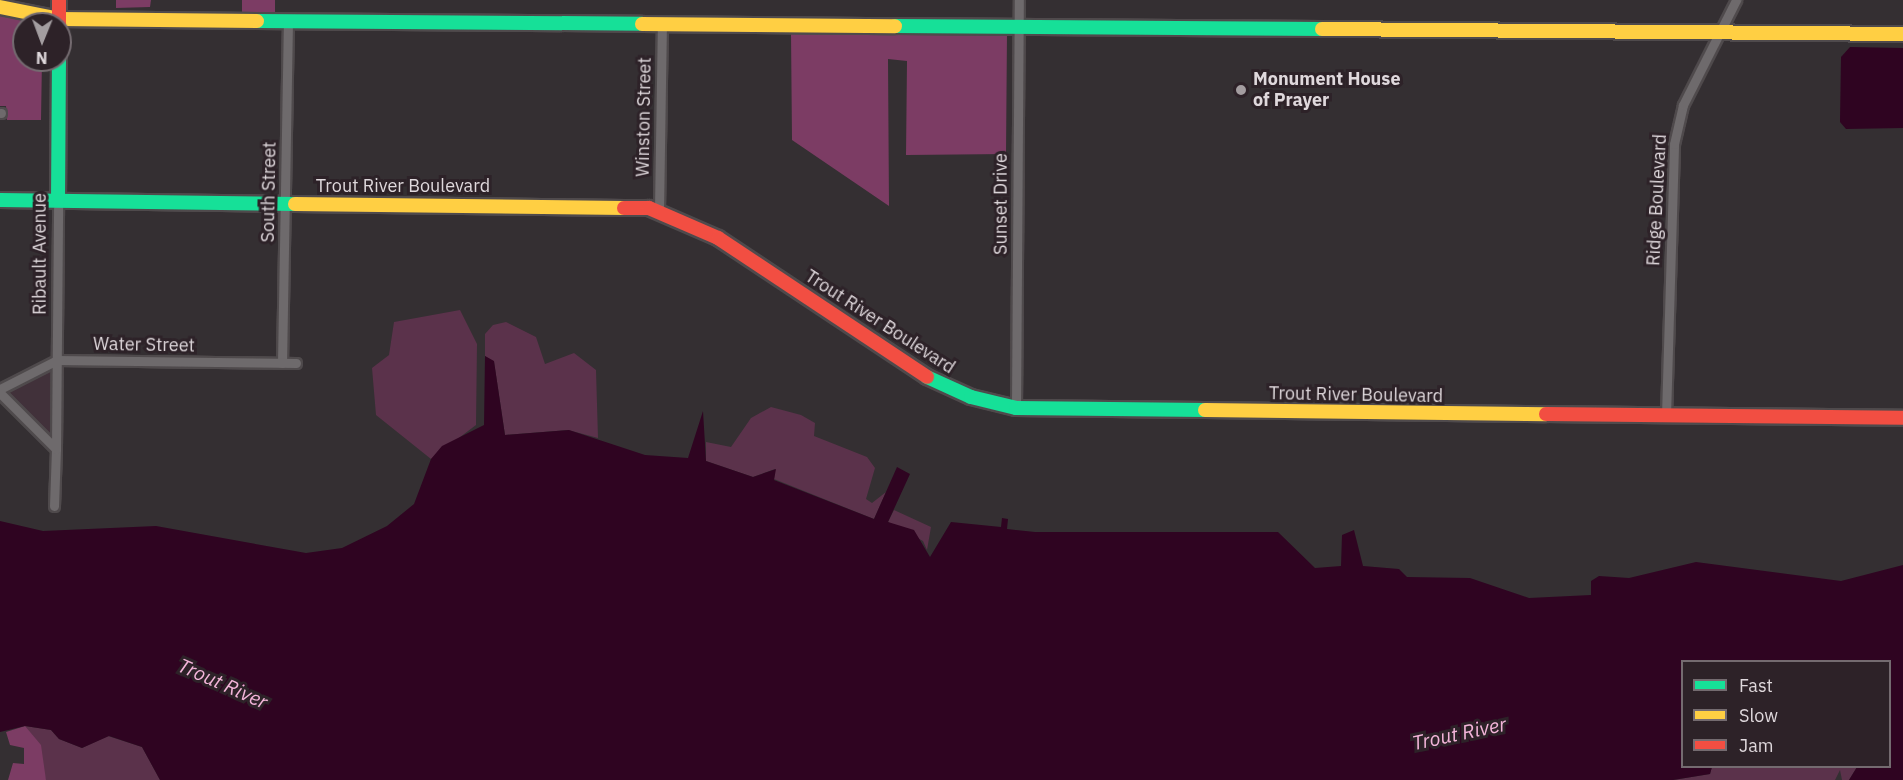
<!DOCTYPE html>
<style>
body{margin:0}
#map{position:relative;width:1903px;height:780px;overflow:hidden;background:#342f32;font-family:"IBM Plex Sans",sans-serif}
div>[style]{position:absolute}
.built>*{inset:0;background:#41313a}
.green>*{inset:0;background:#5b324b}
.forest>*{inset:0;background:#7c3c64;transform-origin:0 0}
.water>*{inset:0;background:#2f0421}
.roads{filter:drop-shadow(2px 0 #4f4a4c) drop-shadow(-2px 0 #4f4a4c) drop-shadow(0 2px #4f4a4c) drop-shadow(0 -2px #4f4a4c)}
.street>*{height:9px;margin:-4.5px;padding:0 4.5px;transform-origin:4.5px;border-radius:4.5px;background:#6e6a6c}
.fast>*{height:14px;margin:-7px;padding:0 7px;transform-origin:7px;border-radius:7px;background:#16e098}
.slow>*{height:14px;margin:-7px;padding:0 7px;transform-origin:7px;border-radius:7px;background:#ffcf43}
.jam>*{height:14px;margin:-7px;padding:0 7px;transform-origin:7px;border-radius:7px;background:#f24e42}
.dots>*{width:16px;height:16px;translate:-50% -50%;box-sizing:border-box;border:3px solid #2d2228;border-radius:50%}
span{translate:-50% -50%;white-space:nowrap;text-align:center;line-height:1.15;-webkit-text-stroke:6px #2d2228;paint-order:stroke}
.poi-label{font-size:18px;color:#dfd8dc;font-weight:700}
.left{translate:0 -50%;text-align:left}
.street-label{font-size:18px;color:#dfd8dc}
.water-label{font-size:20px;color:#f3b4d9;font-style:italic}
.legend{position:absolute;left:1681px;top:660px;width:210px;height:108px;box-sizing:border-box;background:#2d2228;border:2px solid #746b70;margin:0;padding:8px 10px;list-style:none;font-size:18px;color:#dfd8dc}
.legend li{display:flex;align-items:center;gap:12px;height:30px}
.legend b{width:30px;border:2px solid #746b70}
.north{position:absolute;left:12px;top:12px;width:60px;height:60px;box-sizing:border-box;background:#2d2228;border:2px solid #746b70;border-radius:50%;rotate:181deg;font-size:16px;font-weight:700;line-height:24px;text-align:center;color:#dfd8dc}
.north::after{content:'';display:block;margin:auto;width:21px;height:27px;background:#a39da0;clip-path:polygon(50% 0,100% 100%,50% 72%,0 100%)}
</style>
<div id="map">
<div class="built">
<div style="clip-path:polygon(49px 368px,53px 374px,51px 438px,6px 391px)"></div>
</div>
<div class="green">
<div style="clip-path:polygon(460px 310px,477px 344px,476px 425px,431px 459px,376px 415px,372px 368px,389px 355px,394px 322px)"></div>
<div style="clip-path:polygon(506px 322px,536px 337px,545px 364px,574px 353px,596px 370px,598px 438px,568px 430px,505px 435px,494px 362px,485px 356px,485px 334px,493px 325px)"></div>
<div style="clip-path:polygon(771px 407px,801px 415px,815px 423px,814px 436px,867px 457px,875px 468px,866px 499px,872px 503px,886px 492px,874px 519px,774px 479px,775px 469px,753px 477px,706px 461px,706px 442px,731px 447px,751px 418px)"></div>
<div style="clip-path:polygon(894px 510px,931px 527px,927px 550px,923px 541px,888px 522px)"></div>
<div style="clip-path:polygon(25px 726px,51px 730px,59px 739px,82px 748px,108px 736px,142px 747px,160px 780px,46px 780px)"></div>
<div style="clip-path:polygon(1712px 767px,1857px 767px,1849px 780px,1842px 780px,1840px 770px,1835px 780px,1673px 780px,1710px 774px)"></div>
</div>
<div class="forest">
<div style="clip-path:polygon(116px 0,151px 0,150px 7px,116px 8px)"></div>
<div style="left:242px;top:0;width:33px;height:12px"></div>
<div style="clip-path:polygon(0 12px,35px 24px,24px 24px,24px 60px,42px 60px,41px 120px,7px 120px,6px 106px,0 106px)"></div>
<div style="clip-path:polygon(1007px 33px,1006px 154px,906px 155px,907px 61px,888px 59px,889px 206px,792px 140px,791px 34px)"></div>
<div style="clip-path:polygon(25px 726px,41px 745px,46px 780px,8px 780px,13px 763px,24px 764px,24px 748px,10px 745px,6px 732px)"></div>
</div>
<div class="water">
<div style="clip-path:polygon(1850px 47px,1903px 48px,1903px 128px,1846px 129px,1840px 122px,1841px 57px)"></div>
<div style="clip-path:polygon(485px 356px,494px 361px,505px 435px,569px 430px,645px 455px,688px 458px,703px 411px,706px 461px,753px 477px,776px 469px,774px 480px,874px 519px,897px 467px,910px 474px,888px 522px,914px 530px,930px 557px,951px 522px,1001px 527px,1002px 518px,1008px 519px,1007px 529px,1035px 532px,1278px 532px,1315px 568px,1341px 566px,1342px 535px,1354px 530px,1363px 566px,1399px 569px,1407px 577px,1470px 578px,1529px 598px,1591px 595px,1591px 581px,1599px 576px,1629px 578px,1696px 562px,1841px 581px,1903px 565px,1903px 780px,1849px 780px,1857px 767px,1890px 766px,1890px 662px,1682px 662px,1682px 766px,1712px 767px,1710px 774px,1673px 780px,160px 780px,142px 747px,109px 736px,82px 748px,59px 739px,51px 730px,25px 726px,0 732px,0 521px,43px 531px,156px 526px,306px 553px,342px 548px,387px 526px,414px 504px,431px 459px,442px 446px,484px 425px)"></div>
</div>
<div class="roads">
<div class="street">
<div style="left:0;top:113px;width:1px"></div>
<div style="left:659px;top:210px;width:185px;rotate:-89.1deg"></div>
<div style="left:282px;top:363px;width:342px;rotate:-89deg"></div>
<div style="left:0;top:389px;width:64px;rotate:-27deg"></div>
<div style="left:57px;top:360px;width:239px;rotate:0.7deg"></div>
<div style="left:0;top:393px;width:79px;rotate:45deg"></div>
<div style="left:56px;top:449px;width:57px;rotate:92deg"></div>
<div style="left:1016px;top:408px;width:408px;rotate:-89.6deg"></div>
<div style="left:1666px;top:416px;width:272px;rotate:-88.3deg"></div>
<div style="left:1674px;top:144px;width:40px;rotate:-77deg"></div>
<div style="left:1683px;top:105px;width:118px;rotate:-63.2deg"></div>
<div style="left:56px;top:449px;width:249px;rotate:-89.5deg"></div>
</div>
<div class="fast">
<div style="left:257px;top:21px;width:385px;rotate:0.4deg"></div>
<div style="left:895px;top:26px;width:427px;rotate:0.4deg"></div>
<div style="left:0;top:200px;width:295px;rotate:0.8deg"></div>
<div style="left:58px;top:200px;width:140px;rotate:-89.6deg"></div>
<div style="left:927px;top:377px;width:48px;rotate:24.4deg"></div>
<div style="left:971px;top:397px;width:46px;rotate:13.7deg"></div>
<div style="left:1016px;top:408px;width:189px;rotate:0.6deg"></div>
</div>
<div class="slow">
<div style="left:0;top:7px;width:60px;rotate:11.5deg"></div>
<div style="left:59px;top:19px;width:198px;rotate:0.6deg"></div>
<div style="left:642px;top:24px;width:253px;rotate:0.5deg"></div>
<div style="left:1322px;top:29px;width:581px;rotate:0.49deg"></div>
<div style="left:295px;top:204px;width:329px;rotate:0.7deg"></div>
<div style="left:1205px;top:410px;width:341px;rotate:0.7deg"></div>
</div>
<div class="jam">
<div style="left:59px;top:0;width:24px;rotate:90deg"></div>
<div style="left:624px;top:208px;width:25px"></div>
<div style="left:649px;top:208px;width:75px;rotate:23.5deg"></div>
<div style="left:718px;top:238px;width:251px;rotate:33.6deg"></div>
<div style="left:1546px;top:414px;width:357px;rotate:0.6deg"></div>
</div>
</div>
<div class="dots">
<div style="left:1241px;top:90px;background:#a39da0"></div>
</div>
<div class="poi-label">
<span class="left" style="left:1253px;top:90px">Monument House<br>of Prayer</span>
</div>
<div class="street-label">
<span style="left:644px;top:117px;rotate:-89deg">Winston Street</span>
<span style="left:403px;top:186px">Trout River Boulevard</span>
<span style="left:269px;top:192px;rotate:-89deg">South Street</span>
<span style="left:1657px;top:200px;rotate:-87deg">Ridge Boulevard</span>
<span style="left:1001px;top:204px;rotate:-90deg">Sunset Drive</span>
<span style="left:40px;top:254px;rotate:-90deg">Ribault Avenue</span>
<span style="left:880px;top:322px;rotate:33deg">Trout River Boulevard</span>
<span style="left:144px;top:345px;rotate:1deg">Water Street</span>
<span style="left:1356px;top:395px;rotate:1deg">Trout River Boulevard</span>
</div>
<div class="water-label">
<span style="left:223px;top:683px;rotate:24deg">Trout River</span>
<span style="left:1459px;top:733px;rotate:-12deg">Trout River</span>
</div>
<ul class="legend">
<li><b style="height:8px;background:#16e098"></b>Fast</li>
<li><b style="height:8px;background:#ffcf43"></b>Slow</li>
<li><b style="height:8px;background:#f24e42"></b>Jam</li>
</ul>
<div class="north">N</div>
</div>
